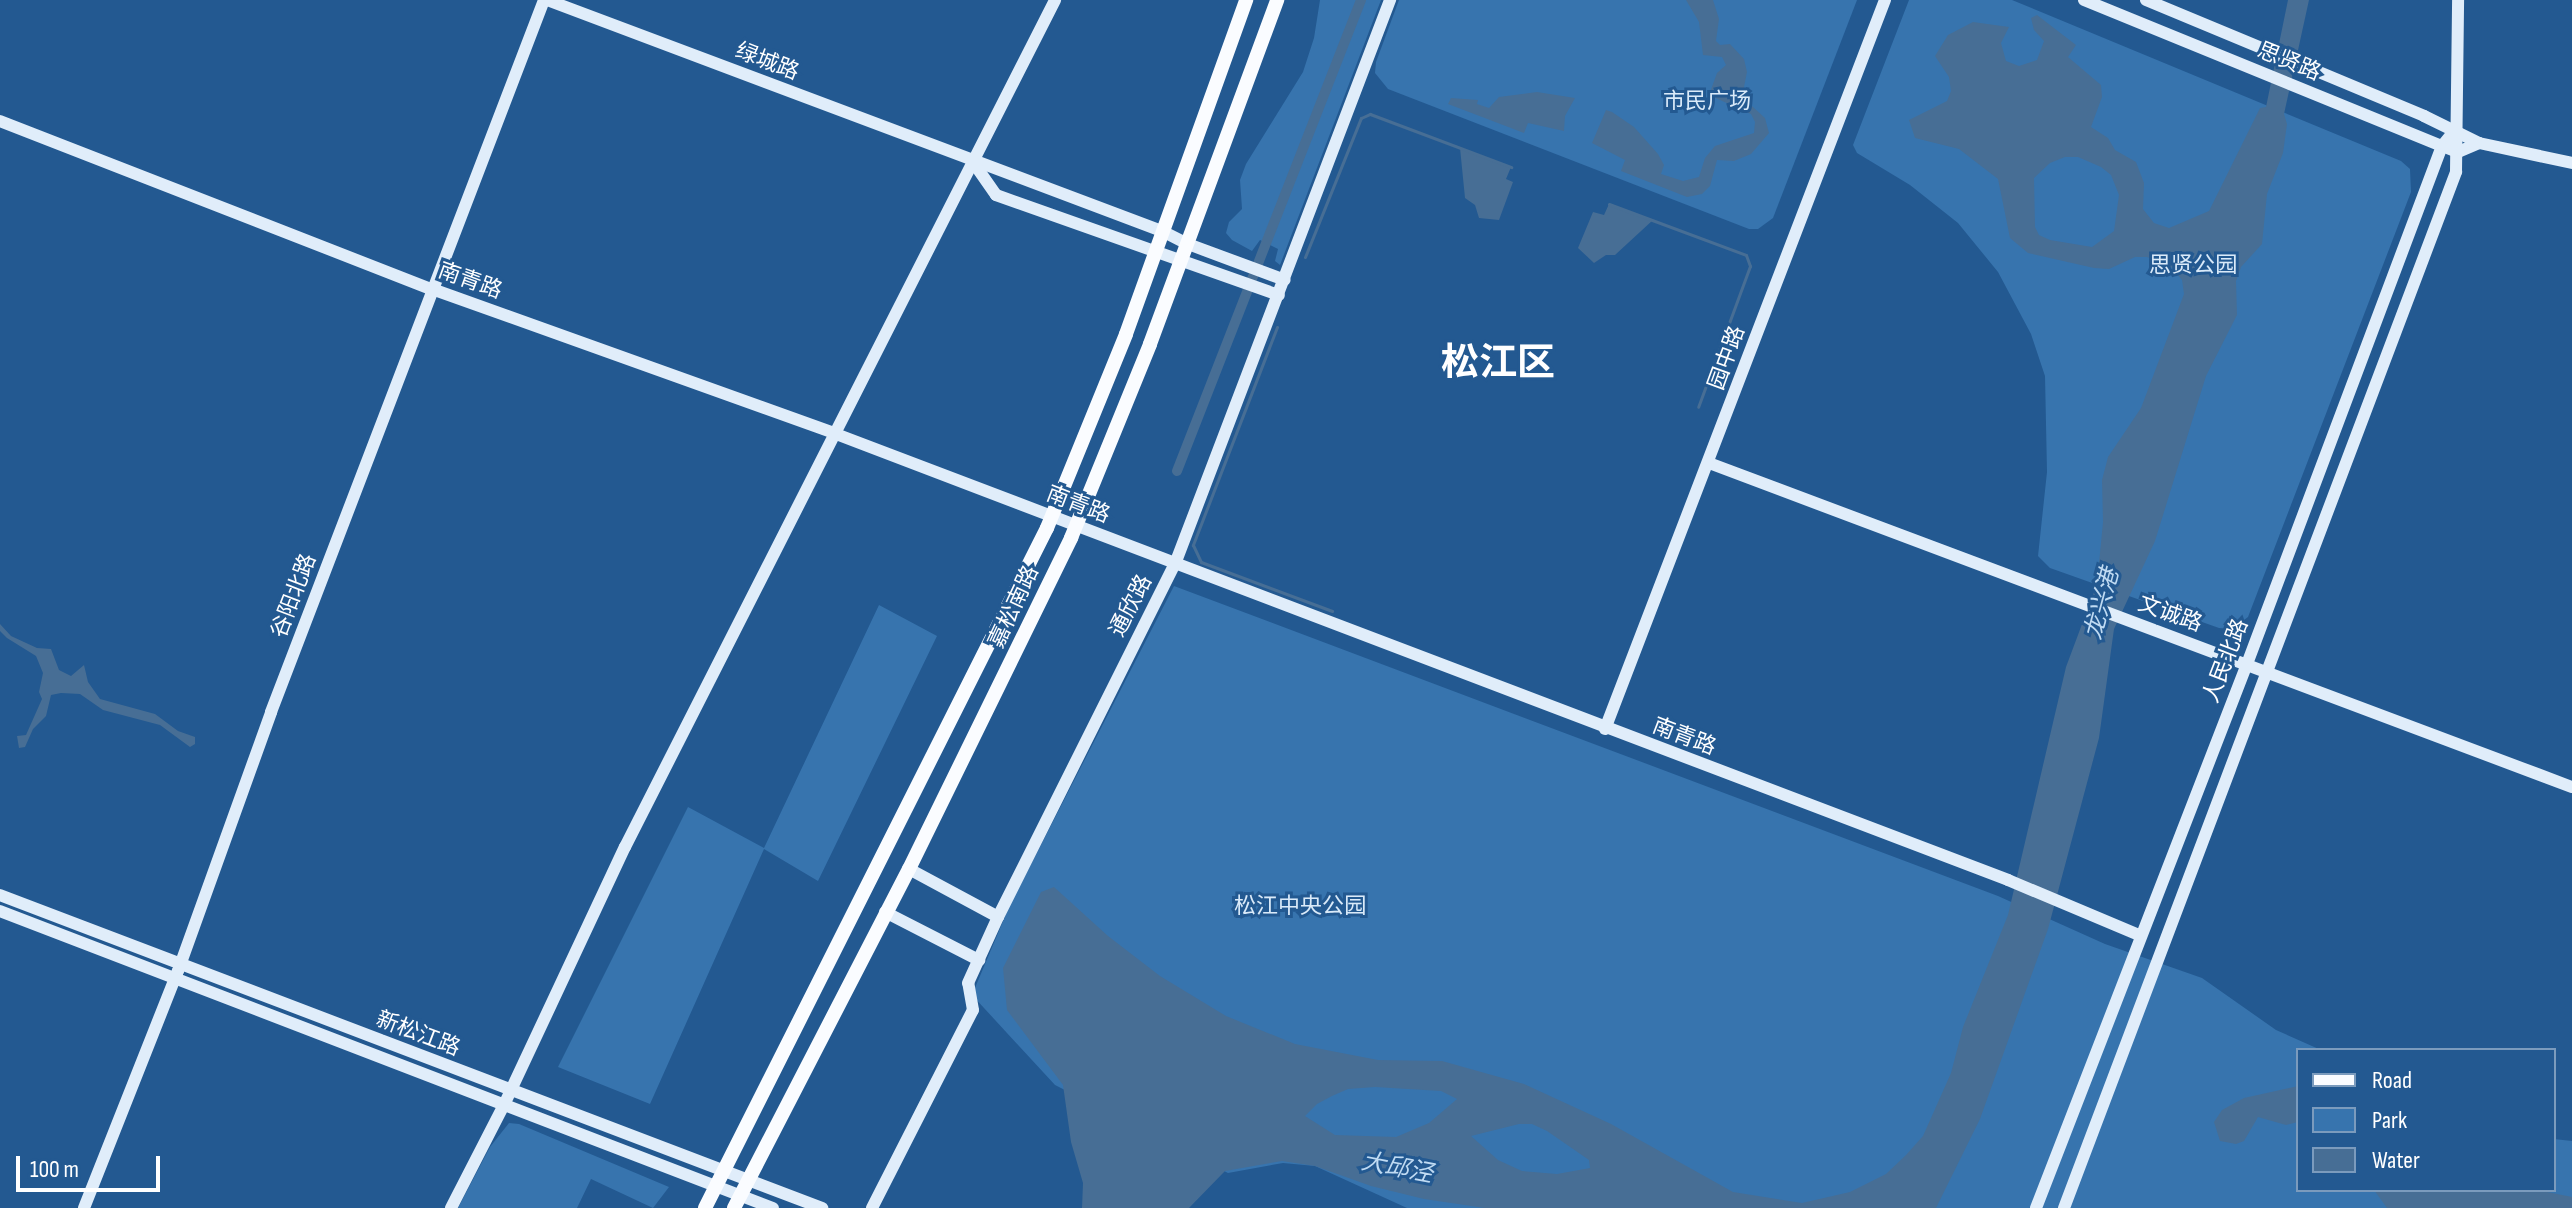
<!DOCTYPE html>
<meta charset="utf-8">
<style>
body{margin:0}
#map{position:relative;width:2572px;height:1208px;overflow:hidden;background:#235991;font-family:"Sofia Sans Condensed","Noto Sans SC",sans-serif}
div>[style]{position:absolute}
.green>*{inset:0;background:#3774ae}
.water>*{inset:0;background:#476e95}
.stream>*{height:3px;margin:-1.5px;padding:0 1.5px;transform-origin:1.5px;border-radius:1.5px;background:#476e95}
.canal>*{height:10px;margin:-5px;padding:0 5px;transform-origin:5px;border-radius:5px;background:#476e95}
.secondary>*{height:12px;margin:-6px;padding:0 6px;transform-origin:6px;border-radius:6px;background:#e0edfa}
.primary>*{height:14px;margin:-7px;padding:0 7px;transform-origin:7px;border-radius:7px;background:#fafcff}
span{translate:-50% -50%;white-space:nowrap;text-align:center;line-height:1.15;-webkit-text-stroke:6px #235991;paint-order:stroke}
.street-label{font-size:22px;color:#fff}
.park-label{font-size:22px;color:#daeaf9}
.water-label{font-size:24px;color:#c0dbf3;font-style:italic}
.town-label{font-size:38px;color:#fff;font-weight:700}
.legend{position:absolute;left:2296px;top:1048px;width:260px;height:144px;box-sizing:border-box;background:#235991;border:2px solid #7b9bbd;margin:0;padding:10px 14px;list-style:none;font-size:24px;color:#fff}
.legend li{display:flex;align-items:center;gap:16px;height:40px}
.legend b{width:40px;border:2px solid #7b9bbd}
.scale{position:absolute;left:16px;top:1156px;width:144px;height:36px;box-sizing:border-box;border:4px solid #fff;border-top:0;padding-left:10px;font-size:24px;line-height:28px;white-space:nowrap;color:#fff;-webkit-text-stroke:6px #235991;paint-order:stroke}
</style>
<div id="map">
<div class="green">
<div style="clip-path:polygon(1320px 0,1381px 0,1280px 265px,1275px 261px,1278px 249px,1260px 240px,1252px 251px,1232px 240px,1226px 233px,1229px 222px,1242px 209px,1240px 180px,1246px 164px,1303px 72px,1314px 38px)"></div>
<div style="clip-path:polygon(1399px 0,1857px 0,1773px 218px,1758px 229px,1749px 229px,1388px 89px,1375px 73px,1376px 62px)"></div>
<div style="clip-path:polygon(1909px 0,2012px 0,2401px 161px,2410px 169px,2411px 192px,2248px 617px,2232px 629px,2219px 628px,2050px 568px,2038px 556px,2047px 472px,2045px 376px,2031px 334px,1998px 272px,1958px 223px,1910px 185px,1857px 153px,1853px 145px)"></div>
<div style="clip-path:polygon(1174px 586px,1998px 896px,2105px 944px,2202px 978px,2276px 1030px,2321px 1050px,2298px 1050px,2298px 1190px,2554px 1190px,2554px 1139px,2572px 1141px,2572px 1208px,1407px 1208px,1315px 1166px,1283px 1163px,1228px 1173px,1055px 1085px,972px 995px,1009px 907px)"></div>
<div style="clip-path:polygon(879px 605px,937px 636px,818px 881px,764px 849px,650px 1104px,558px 1067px,688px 807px,764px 848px)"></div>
<div style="clip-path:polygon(509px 1123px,519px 1124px,669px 1187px,653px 1208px,591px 1179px,577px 1208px,458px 1208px,490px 1147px)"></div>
</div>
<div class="water">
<div style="clip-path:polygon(1686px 0,1713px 0,1719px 19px,1716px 41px,1720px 45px,1730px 44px,1744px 59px,1747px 72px,1742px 97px,1765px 118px,1769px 133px,1751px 154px,1734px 161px,1717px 160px,1710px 186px,1702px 194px,1687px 197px,1621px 171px,1625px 160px,1592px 143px,1606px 110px,1612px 112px,1634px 127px,1658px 154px,1664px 165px,1661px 174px,1683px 181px,1699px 177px,1705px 158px,1715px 146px,1754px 133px,1755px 122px,1751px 114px,1709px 95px,1717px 73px,1726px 65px,1722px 57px,1703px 55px,1699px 22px)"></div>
<div style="clip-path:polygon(evenodd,2288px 0,2309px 0,2284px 114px,2287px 124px,2283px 153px,2267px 194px,2262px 244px,2241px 267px,2236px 281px,2237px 315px,2206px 376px,2155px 541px,2114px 629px,2099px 738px,2048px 929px,1980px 1119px,1936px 1208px,1485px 1208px,1424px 1199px,1371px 1186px,1315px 1166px,1282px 1161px,1225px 1171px,1189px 1208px,1082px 1208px,1083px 1183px,1071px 1142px,1063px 1085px,1007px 1010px,1003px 968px,1041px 892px,1054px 887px,1108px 936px,1160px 976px,1226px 1016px,1295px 1044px,1378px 1060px,1442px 1061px,1524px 1084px,1611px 1124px,1733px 1192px,1802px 1203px,1850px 1192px,1886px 1174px,1906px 1155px,1923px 1136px,1951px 1073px,1963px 1027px,2008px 915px,2066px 667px,2097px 584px,2103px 522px,2102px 480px,2108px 457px,2141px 408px,2184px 294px,2182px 280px,2171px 267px,2147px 257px,2135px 257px,2109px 269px,2094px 268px,2028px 253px,2010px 238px,1998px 179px,1959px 149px,1915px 138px,1909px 120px,1947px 101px,1951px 91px,1949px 77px,1935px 56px,1948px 35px,1973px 22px,2009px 27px,2001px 43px,2006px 61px,2019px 66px,2037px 60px,2044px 41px,2034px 30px,2031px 18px,2037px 15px,2076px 45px,2068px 57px,2101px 85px,2102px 97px,2091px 127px,2108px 138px,2115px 150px,2136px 162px,2144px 183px,2143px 209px,2154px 223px,2169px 228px,2209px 211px,2260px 108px,2266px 107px,2288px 0,2065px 157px,2078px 157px,2101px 167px,2111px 175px,2119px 195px,2114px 231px,2092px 247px,2050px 240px,2039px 235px,2035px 227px,2034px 178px,2050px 163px,2065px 157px,2288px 0,1375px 1087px,1441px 1091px,1457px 1099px,1429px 1123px,1396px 1137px,1335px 1135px,1305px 1116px,1317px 1104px,1332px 1096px,1348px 1089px,1375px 1087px,2288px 0,1519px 1124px,1532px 1124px,1547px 1131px,1589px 1160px,1590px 1168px,1557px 1174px,1522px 1171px,1498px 1160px,1471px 1136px,1519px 1124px)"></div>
<div style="clip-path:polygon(1537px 92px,1575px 98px,1565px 116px,1564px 131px,1528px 123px,1524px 133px,1448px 104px,1451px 98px,1478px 100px,1477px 104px,1489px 108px,1499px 97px)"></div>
<div style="clip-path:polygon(1460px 148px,1511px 167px,1506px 179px,1513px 182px,1499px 220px,1479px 218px,1475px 205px,1465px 198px)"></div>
<div style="clip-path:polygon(1609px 204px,1653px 220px,1615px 255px,1606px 255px,1594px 263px,1578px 248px,1593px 212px,1604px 215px)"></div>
<div style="clip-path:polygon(0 624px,11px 636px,37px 648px,51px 649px,59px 670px,71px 676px,84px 665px,88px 682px,100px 699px,155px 714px,178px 731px,195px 737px,195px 744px,190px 747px,160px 725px,103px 710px,80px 694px,61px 693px,51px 695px,46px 716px,33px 729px,25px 747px,19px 748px,17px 736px,26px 735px,42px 699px,39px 692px,43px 673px,36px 656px,7px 638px,0 631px)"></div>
<div style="clip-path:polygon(2298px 1086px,2298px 1122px,2286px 1125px,2258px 1117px,2244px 1141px,2236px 1144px,2220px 1141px,2214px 1122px,2222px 1110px,2244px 1098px)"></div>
<div style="clip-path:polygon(2374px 1190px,2537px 1190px,2572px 1197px,2572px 1208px,2387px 1208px)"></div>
</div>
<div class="stream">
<div style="left:1609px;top:204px;width:146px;rotate:20.4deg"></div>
<div style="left:1746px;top:255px;width:12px;rotate:70deg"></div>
<div style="left:1750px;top:266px;width:150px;rotate:110.2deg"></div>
<div style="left:1305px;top:257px;width:150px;rotate:-68.1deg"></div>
<div style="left:1361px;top:118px;width:10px;rotate:-24deg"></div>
<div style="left:1370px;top:114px;width:151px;rotate:20.6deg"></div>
<div style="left:1277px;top:327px;width:234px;rotate:111.1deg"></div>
<div style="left:1193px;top:545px;width:19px;rotate:65deg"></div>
<div style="left:1201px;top:562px;width:140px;rotate:20.5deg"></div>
</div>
<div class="canal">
<div style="left:1177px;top:471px;width:506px;rotate:-68.66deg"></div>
</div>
<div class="secondary">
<div style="left:547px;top:0;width:657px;rotate:20.59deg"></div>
<div style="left:1162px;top:231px;width:29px;rotate:27deg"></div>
<div style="left:1188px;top:244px;width:103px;rotate:20.4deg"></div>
<div style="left:2084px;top:0;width:387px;rotate:22.2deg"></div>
<div style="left:2442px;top:146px;width:17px;rotate:21deg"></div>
<div style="left:2458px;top:152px;width:23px;rotate:-23deg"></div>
<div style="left:2146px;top:0;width:301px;rotate:22.6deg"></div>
<div style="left:2424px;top:116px;width:61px;rotate:26.1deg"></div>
<div style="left:2479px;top:143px;width:95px;rotate:12.1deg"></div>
<div style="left:0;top:121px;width:464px;rotate:21.3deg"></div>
<div style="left:432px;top:289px;width:429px;rotate:19.7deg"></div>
<div style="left:836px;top:434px;width:1254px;rotate:20.83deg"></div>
<div style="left:2008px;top:880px;width:142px;rotate:22.8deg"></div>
<div style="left:973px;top:162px;width:40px;rotate:55.1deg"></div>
<div style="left:996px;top:195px;width:300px;rotate:19.5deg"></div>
<div style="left:1709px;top:463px;width:922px;rotate:20.58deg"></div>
<div style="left:1605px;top:729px;width:781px;rotate:-68.99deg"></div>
<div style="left:909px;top:869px;width:101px;rotate:28.3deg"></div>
<div style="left:0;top:895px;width:880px;rotate:20.85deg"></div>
<div style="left:0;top:911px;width:828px;rotate:21.02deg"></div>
<div style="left:885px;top:912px;width:106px;rotate:27.1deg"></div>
<div style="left:84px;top:1208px;width:255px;rotate:-68.4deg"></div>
<div style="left:178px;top:971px;width:275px;rotate:-70.2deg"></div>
<div style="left:271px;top:712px;width:763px;rotate:-69.02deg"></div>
<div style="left:451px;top:1208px;width:116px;rotate:-62.8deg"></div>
<div style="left:504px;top:1105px;width:285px;rotate:-64.9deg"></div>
<div style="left:625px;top:847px;width:950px;rotate:-63.08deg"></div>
<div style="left:872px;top:1208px;width:222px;rotate:-63deg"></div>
<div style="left:973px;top:1010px;width:27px;rotate:-100deg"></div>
<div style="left:968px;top:983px;width:72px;rotate:-65.6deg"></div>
<div style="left:998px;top:917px;width:395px;rotate:-63.4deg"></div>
<div style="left:1175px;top:564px;width:604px;rotate:-69.13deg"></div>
<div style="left:2036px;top:1208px;width:583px;rotate:-68.8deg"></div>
<div style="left:2247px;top:664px;width:553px;rotate:-69.37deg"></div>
<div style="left:2442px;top:146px;width:21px;rotate:-51deg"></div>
<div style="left:2064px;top:1208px;width:1108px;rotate:-69.27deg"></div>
<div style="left:2456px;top:172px;width:172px;rotate:-89.3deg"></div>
</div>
<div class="primary">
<div style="left:705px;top:1208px;width:761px;rotate:-63.3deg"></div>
<div style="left:1047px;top:528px;width:209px;rotate:-67.8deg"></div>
<div style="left:1126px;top:334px;width:355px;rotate:-70.2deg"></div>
<div style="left:734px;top:1208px;width:382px;rotate:-62.7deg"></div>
<div style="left:909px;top:869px;width:369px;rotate:-63.9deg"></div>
<div style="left:1071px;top:538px;width:209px;rotate:-67.8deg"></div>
<div style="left:1150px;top:344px;width:367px;rotate:-69.7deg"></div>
</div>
<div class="street-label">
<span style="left:767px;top:62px;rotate:21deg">绿城路</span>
<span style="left:2289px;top:62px;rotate:22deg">思贤路</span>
<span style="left:470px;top:281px;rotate:20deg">南青路</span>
<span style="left:1727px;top:358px;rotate:-70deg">园中路</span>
<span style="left:1078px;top:505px;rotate:21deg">南青路</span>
<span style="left:294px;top:596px;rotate:-69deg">谷阳北路</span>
<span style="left:1131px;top:606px;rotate:-63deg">通欣路</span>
<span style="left:1014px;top:607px;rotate:-65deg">嘉松南路</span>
<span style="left:2170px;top:614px;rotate:20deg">文诚路</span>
<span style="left:2226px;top:661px;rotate:-69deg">人民北路</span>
<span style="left:1684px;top:737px;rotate:21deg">南青路</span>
<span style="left:418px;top:1034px;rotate:21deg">新松江路</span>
</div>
<div class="park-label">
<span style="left:1707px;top:102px">市民广场</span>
<span style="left:2193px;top:266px">思贤公园</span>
<span style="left:1300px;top:907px">松江中央公园</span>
</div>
<div class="water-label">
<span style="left:2102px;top:604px;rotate:-75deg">龙兴港</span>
<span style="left:1397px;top:1168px;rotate:11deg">大邱泾</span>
</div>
<div class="town-label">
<span style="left:1498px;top:364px">松江区</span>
</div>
<ul class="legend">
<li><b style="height:10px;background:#fafcff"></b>Road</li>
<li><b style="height:22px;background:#3774ae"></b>Park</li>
<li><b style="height:22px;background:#476e95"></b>Water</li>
</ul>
<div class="scale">100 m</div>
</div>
